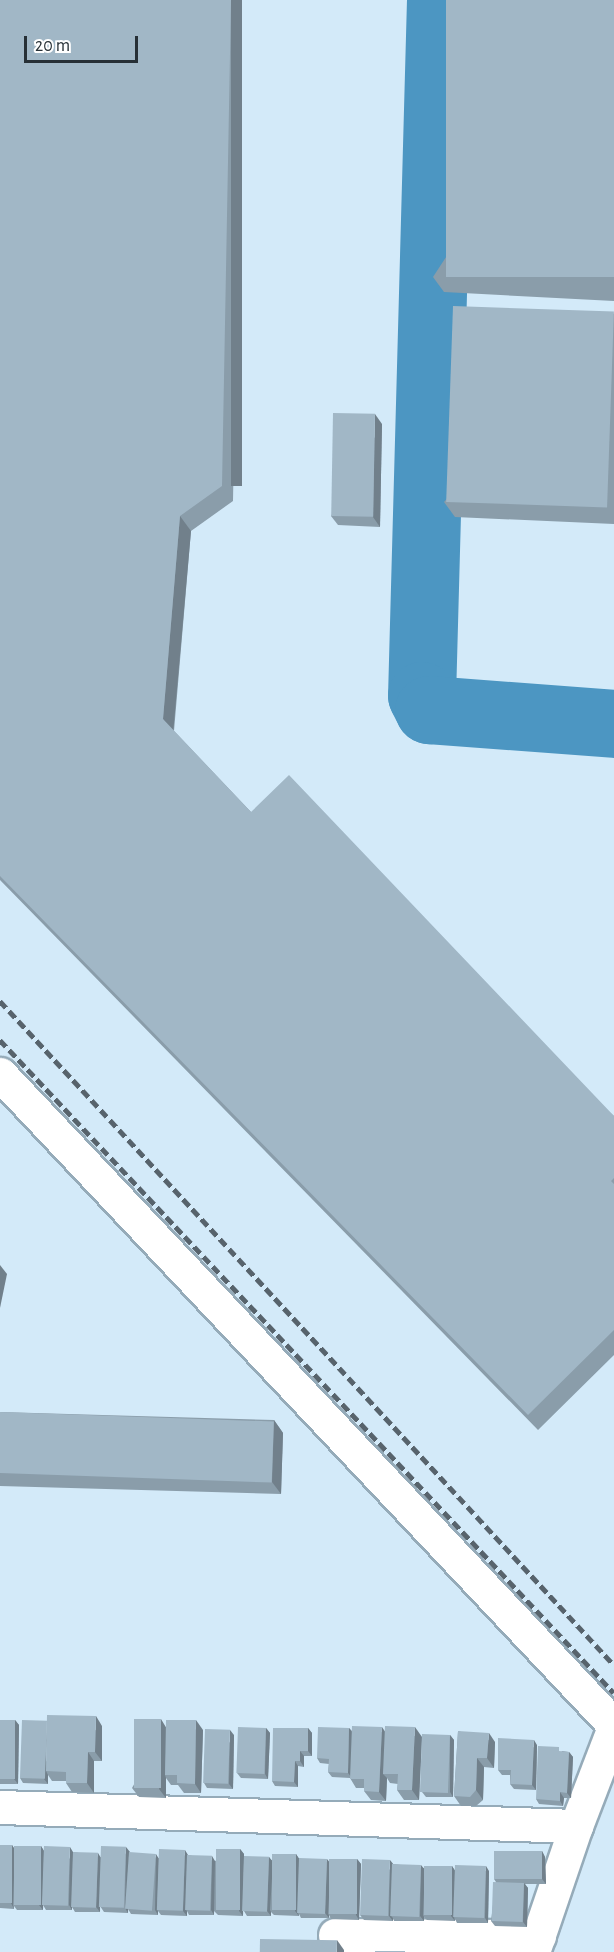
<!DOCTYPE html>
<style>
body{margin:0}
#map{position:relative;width:614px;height:1952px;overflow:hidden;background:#d3eaf9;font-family:"Alegreya Sans",sans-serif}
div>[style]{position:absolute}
.river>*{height:68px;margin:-34px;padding:0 34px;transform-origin:34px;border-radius:34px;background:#4c96c2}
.roads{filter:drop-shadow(2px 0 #95abb9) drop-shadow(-2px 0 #95abb9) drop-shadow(0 2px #95abb9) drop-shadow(0 -2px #95abb9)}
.minor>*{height:33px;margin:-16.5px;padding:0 16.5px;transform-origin:16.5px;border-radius:16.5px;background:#fff}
.rail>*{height:4.5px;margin-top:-2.25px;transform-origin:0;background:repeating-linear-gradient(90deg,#57636c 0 9px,transparent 0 13.5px)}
.wall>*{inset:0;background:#8a9daa}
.shaded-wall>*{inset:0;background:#71808b;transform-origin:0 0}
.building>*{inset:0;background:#a1b7c6;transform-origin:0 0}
span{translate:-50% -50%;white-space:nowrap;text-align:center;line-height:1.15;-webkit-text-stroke:4.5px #fff;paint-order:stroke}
.scale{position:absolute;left:24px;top:36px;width:114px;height:27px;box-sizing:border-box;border:3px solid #273036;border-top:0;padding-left:8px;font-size:18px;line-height:21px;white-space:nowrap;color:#273036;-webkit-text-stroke:4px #fff;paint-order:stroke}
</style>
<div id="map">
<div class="river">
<div style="left:441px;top:0;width:696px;rotate:91.56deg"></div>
<div style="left:422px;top:696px;width:16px;rotate:63deg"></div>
<div style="left:429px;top:710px;width:186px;rotate:4.3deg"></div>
</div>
<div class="roads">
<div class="minor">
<div style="left:0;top:1074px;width:895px;rotate:46.68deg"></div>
<div style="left:0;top:1807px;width:576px;rotate:1.89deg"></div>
<div style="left:576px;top:1826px;width:106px;rotate:-69deg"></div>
<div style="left:335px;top:1935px;width:204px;rotate:0.3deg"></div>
<div style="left:533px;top:1952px;width:133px;rotate:-71.2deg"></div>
</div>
</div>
<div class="rail">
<div style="left:0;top:1001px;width:904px;rotate:47.24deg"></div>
<div style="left:0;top:1040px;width:896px;rotate:46.76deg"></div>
</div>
<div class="wall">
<div style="clip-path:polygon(0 0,242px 0,233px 501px,191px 531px,174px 731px,251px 812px,614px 1116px,614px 1355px,538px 1430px,0 880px)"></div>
<div style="clip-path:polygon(614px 0,614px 301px,444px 292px,433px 277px)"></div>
<div style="clip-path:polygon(614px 313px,614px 524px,455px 517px,444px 502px)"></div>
<div style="clip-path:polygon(382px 424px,380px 527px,338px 525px,331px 516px)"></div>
<div style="clip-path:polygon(0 1412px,274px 1420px,283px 1433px,281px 1494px,0 1486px)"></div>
<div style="clip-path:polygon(0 1720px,15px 1720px,19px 1725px,18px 1784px,0 1784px)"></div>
<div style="clip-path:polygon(102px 1726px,102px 1761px,94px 1761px,94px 1793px,72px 1792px,66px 1783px,66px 1781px,52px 1781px,48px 1775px,48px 1784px,23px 1783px,20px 1778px)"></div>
<div style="clip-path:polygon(166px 1727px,203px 1730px,201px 1793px,184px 1793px,178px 1785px,171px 1785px,166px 1778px,166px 1798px,139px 1797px,132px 1788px)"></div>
<div style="clip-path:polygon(266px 1728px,270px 1733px,268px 1779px,241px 1778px,237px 1773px)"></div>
<div style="clip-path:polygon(308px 1728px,312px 1733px,312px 1756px,304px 1756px,304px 1767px,298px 1766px,298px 1787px,275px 1786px,272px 1781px)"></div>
<div style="clip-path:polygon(349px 1728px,352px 1731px,385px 1732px,422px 1737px,419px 1800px,404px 1800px,397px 1790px,398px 1784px,390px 1783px,387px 1778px,386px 1801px,371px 1800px,364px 1791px,364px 1788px,356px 1788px,350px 1778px,332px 1777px,328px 1772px,329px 1764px,320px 1763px,317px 1758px)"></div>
<div style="clip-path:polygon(458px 1731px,495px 1742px,494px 1768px,484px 1767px,483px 1800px,476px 1806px,461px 1806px,454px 1796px)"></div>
<div style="clip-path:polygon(234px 1735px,233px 1789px,207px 1788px,204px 1783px)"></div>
<div style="clip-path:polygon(450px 1735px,454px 1740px,453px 1797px,426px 1797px,422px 1792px)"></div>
<div style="clip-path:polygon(537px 1745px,536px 1790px,514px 1789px,510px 1784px,510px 1775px,502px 1775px,498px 1770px)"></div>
<div style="clip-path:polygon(562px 1751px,569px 1752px,573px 1757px,571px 1798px,564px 1798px,563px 1806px,539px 1804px,536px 1799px)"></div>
<div style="clip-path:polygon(0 1845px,12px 1845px,14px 1848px,41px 1846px,44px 1851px,43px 1910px,17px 1910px,14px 1906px,14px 1909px,0 1908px)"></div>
<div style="clip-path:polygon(240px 1849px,244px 1854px,243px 1916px,218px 1915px,214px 1911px,214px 1915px,189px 1915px,187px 1911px,187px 1916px,161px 1915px,158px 1911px,158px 1915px,131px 1914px,128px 1909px,128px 1913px,104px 1912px,100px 1906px,100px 1912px,75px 1912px,72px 1907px,72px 1910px,46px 1910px,43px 1905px,73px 1852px,101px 1857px,130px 1853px,159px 1858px,188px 1855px,215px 1861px)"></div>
<div style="clip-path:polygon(542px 1851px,545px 1857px,546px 1884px,525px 1884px,528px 1888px,527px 1927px,495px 1926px,491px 1921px,496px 1882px,494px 1879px)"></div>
<div style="clip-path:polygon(296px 1854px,299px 1859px,329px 1862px,357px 1859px,361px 1864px,359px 1920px,331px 1919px,329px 1915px,329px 1918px,301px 1918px,299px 1914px,299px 1916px,274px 1915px,271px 1912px,271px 1916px,247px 1916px,244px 1911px,269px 1857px,271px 1860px)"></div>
<div style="clip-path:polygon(393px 1864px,424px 1868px,452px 1866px,455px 1871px,489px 1871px,488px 1923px,457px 1923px,455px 1919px,455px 1921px,427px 1920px,424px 1917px,424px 1921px,394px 1921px,393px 1918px,393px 1921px,364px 1920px,360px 1915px)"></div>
</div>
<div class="shaded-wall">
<div style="left:231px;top:0;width:11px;height:486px"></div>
<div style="clip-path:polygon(375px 414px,382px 424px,380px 527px,373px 517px)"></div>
<div style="clip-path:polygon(180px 516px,191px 531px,173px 734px,163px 719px)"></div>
<div style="clip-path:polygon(0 1265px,7px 1274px,0 1308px)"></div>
<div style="clip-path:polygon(274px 1420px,283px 1433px,281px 1494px,272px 1482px)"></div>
<div style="clip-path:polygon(96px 1716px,102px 1726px,102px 1761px,95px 1752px)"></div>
<div style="clip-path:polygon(161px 1719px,167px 1729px,165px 1775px,166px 1778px,166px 1798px,159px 1789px)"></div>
<div style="clip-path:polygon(15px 1720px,19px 1725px,18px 1784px,14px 1779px)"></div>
<div style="clip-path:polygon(196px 1720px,203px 1730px,201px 1793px,195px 1784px)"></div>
<div style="clip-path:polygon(47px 1721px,46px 1771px,48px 1775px,48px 1784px,44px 1779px)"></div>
<div style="clip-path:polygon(382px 1727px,388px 1736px,383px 1774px,387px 1778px,386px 1801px,379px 1792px)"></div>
<div style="clip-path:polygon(415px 1727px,422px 1737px,419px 1800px,412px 1790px)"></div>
<div style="clip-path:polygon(266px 1728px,270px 1733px,268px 1779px,265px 1774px)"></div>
<div style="clip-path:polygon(308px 1728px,312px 1733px,312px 1756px,308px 1751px)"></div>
<div style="clip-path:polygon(349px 1728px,353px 1733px,352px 1778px,348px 1773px)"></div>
<div style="clip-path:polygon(230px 1730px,234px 1735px,233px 1789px,229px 1784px)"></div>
<div style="clip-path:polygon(489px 1733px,495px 1742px,494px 1768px,487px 1758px)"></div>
<div style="clip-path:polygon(450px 1735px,454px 1740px,453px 1797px,450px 1792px)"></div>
<div style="clip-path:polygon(534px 1740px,537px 1745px,536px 1790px,532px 1785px)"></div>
<div style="clip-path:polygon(300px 1751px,304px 1756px,304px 1767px,300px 1761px)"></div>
<div style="clip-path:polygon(88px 1752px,94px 1761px,94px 1793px,87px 1783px)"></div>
<div style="clip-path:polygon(569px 1752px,573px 1757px,571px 1798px,567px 1793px)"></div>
<div style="clip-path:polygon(477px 1758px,484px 1767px,483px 1800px,476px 1790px)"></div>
<div style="clip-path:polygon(295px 1761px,298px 1766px,298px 1787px,294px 1782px)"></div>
<div style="clip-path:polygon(560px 1792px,564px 1798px,563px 1806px,560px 1801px)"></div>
<div style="clip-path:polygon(12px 1845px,15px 1850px,13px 1905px,14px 1909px,11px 1903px)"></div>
<div style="clip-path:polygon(41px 1846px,44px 1851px,43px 1910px,39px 1905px)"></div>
<div style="clip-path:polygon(70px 1847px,73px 1852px,72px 1910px,69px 1905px)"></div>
<div style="clip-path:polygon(126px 1847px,130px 1852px,128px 1913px,125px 1908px)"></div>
<div style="clip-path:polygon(240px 1849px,244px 1854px,243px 1916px,239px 1911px)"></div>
<div style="clip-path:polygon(185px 1850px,188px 1855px,186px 1910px,187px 1911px,187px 1916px,183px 1911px)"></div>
<div style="clip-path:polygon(542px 1851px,545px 1857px,546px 1884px,542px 1879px)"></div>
<div style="clip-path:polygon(98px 1853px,101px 1858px,100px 1912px,96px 1907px)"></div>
<div style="clip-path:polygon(156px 1854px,159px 1859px,157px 1910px,158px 1911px,158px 1915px,155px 1910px)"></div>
<div style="clip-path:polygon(296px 1854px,300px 1860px,298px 1913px,299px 1916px,295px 1911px)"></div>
<div style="clip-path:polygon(212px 1856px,215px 1861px,214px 1915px,211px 1910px)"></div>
<div style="clip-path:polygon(269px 1857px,273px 1862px,270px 1910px,271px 1912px,271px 1916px,267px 1911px)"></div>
<div style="clip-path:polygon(327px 1859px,331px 1864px,328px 1914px,329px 1915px,329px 1918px,325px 1913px)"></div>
<div style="clip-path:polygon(357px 1859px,361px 1864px,359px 1920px,356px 1915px)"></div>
<div style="clip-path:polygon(390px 1860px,394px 1865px,391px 1916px,393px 1918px,393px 1921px,389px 1916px)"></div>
<div style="clip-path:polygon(421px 1865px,425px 1870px,423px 1915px,424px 1917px,424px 1921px,420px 1916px)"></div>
<div style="clip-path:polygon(452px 1866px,456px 1872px,454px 1917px,455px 1921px,451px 1916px)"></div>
<div style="clip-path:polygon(486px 1866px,489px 1871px,488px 1923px,485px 1918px)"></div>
<div style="clip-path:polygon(524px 1883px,528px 1888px,527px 1927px,523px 1922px)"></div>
<div style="clip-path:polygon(337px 1940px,344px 1950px,344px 1952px,337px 1952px)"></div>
</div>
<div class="building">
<div style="clip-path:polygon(0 0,231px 0,222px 486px,180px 516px,163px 719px,251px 812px,289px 775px,614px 1116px,614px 1178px,611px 1181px,614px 1184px,614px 1330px,528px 1415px,0 876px)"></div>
<div style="left:446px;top:0;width:168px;height:277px"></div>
<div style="left:453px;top:306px;width:161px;height:196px;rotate:2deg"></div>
<div style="left:333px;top:413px;width:42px;height:103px;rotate:1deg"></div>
<div style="left:0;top:1412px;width:274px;height:61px;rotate:2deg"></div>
<div style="clip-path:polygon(47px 1715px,96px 1716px,95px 1752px,88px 1752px,87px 1783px,66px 1783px,66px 1772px,46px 1771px)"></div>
<div style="left:134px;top:1719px;width:27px;height:69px"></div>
<div style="left:0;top:1720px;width:15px;height:59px"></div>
<div style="left:22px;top:1720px;width:25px;height:58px;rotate:2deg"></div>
<div style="clip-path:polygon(166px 1720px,196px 1720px,195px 1784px,177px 1783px,177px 1775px,165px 1775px)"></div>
<div style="clip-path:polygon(352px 1726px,382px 1727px,379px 1792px,364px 1791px,364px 1779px,350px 1779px)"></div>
<div style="clip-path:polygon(385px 1726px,415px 1727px,412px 1790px,397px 1790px,398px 1774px,383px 1774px)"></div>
<div style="left:238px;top:1727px;width:28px;height:46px;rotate:2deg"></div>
<div style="clip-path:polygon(318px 1727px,349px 1728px,348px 1773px,328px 1772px,329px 1759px,317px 1758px)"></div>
<div style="clip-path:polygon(273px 1728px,308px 1728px,308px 1751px,300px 1751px,300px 1761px,295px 1761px,294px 1782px,272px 1781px)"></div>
<div style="left:205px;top:1729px;width:25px;height:54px;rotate:2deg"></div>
<div style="clip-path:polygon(458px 1731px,489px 1733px,487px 1758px,477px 1758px,476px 1790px,470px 1797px,454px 1796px)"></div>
<div style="left:422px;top:1734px;width:28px;height:58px;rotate:2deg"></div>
<div style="clip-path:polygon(498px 1738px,534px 1740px,532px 1785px,510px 1784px,511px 1770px,498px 1770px)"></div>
<div style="clip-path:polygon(538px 1746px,559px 1747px,559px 1751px,569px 1752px,567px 1793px,560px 1792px,560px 1801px,536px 1799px)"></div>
<div style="left:0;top:1845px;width:12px;height:58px"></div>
<div style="left:14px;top:1846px;width:27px;height:59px"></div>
<div style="left:44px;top:1846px;width:26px;height:59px;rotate:2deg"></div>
<div style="left:101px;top:1846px;width:25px;height:61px;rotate:2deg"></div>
<div style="left:159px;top:1849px;width:26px;height:61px;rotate:2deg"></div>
<div style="left:216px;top:1849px;width:24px;height:61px"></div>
<div style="left:542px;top:1851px;width:28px;height:48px;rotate:90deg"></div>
<div style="left:73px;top:1852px;width:25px;height:55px;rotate:2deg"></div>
<div style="left:129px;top:1852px;width:27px;height:57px;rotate:4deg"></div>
<div style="left:272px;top:1854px;width:24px;height:56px"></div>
<div style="left:187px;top:1855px;width:25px;height:55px;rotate:2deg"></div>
<div style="left:244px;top:1856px;width:25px;height:55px;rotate:2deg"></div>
<div style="left:299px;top:1858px;width:28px;height:55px;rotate:2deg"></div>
<div style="left:329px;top:1859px;width:28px;height:55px"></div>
<div style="left:362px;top:1859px;width:28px;height:56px;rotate:2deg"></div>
<div style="left:392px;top:1864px;width:29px;height:52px;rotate:2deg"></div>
<div style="left:455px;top:1865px;width:31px;height:52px;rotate:2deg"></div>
<div style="left:424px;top:1866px;width:28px;height:49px"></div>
<div style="left:493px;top:1882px;width:31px;height:39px;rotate:2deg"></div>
<div style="left:260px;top:1939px;width:77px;height:13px;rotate:1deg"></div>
<div style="left:375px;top:1951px;width:30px;height:1px"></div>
</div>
<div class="scale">20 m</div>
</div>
